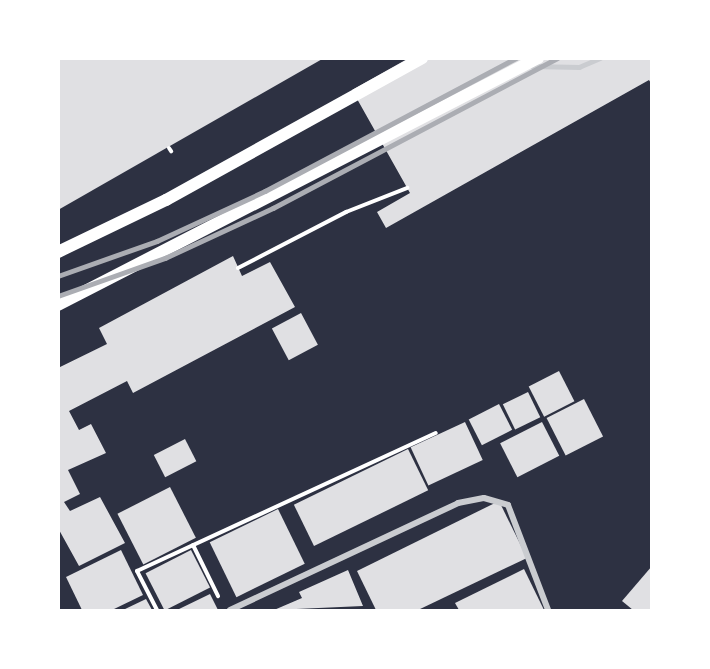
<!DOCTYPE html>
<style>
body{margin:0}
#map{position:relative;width:710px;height:669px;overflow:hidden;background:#2d3142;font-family:"Exo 2",sans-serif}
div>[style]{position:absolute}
.building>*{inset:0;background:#e0e0e3;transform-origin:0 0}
.path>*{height:4px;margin:-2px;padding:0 2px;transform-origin:2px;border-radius:2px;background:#fff}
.service>*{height:4.5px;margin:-2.25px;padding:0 2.25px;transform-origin:2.25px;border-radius:2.25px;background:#caccd0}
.minor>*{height:6px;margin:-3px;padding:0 3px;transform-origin:3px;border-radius:3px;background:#caccd0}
.secondary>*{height:12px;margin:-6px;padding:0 6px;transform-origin:6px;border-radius:6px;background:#fff}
.rail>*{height:4.5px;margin:-2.25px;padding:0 2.25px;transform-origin:2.25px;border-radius:2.25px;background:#abadb3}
span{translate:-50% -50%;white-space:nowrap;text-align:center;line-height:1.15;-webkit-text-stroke:6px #fff;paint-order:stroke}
.frame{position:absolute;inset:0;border:60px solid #fff;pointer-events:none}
</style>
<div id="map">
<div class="building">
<div style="clip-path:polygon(58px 58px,324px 58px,58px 210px)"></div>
<div style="clip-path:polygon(409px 58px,652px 58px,652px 85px,649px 80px,386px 228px,377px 212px,410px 193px,352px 90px)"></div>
<div style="clip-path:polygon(233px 256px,242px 276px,270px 262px,295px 307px,133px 393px,127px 381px,69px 411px,79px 430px,91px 424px,106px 453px,68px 470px,80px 494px,64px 502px,70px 511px,100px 497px,125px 543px,79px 566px,58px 528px,58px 368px,107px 344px,99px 328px)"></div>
<div style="left:301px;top:313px;width:36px;height:33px;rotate:62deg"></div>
<div style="left:559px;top:371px;width:34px;height:34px;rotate:63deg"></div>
<div style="left:528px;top:392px;width:28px;height:28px;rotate:64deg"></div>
<div style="left:584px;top:399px;width:42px;height:42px;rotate:63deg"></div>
<div style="left:499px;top:404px;width:29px;height:34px;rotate:63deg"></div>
<div style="left:465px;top:422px;width:42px;height:60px;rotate:65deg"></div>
<div style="left:542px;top:422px;width:38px;height:47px;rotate:63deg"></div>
<div style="left:185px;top:439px;width:25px;height:35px;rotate:63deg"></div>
<div style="left:408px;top:449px;width:46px;height:127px;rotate:64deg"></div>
<div style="left:170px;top:487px;width:57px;height:59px;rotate:63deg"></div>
<div style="clip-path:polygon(499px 501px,527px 558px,418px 610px,376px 610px,357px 571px)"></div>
<div style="left:278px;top:509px;width:61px;height:76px;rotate:64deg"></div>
<div style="clip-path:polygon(121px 550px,143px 595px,112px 610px,82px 610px,66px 577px)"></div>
<div style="left:191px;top:550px;width:42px;height:51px;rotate:63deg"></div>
<div style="clip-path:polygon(652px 566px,652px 610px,633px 610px,622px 601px)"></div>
<div style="clip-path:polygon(524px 569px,544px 610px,459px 610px,455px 603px)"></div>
<div style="clip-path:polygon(348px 570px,363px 606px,274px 610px,302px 598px,299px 592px)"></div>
<div style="clip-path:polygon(210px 594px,218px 610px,177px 610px)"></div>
<div style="clip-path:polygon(146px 599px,152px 610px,123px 610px)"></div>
</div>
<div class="path">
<div style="left:169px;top:148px;width:4px;rotate:56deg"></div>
<div style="left:238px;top:268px;width:122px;rotate:-27.4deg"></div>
<div style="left:346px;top:212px;width:66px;rotate:-21.5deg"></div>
<div style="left:193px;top:545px;width:57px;rotate:63.9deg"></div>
<div style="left:157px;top:610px;width:44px;rotate:-117.1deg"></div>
<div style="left:137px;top:571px;width:329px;rotate:-24.8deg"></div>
</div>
<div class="service">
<div style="left:532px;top:66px;width:47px;rotate:1.2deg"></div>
<div style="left:579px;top:67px;width:23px;rotate:-23deg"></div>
</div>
<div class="minor">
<div style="left:230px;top:610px;width:252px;rotate:-25.1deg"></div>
<div style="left:458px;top:503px;width:26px;rotate:-11deg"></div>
<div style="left:484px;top:498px;width:25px;rotate:16deg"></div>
<div style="left:508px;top:505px;width:112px;rotate:69.1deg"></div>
</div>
<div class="secondary">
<div style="left:58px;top:252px;width:120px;rotate:-25.7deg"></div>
<div style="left:166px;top:200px;width:293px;rotate:-29deg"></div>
<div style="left:58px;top:305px;width:540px;rotate:-27.23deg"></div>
</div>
<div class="rail">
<div style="left:58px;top:276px;width:105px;rotate:-19.5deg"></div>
<div style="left:157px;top:241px;width:119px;rotate:-24.8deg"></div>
<div style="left:265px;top:191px;width:284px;rotate:-27.9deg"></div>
<div style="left:58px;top:296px;width:114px;rotate:-19.6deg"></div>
<div style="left:165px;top:258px;width:119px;rotate:-24.8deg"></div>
<div style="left:273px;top:208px;width:321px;rotate:-27.8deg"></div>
</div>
<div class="frame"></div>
</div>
